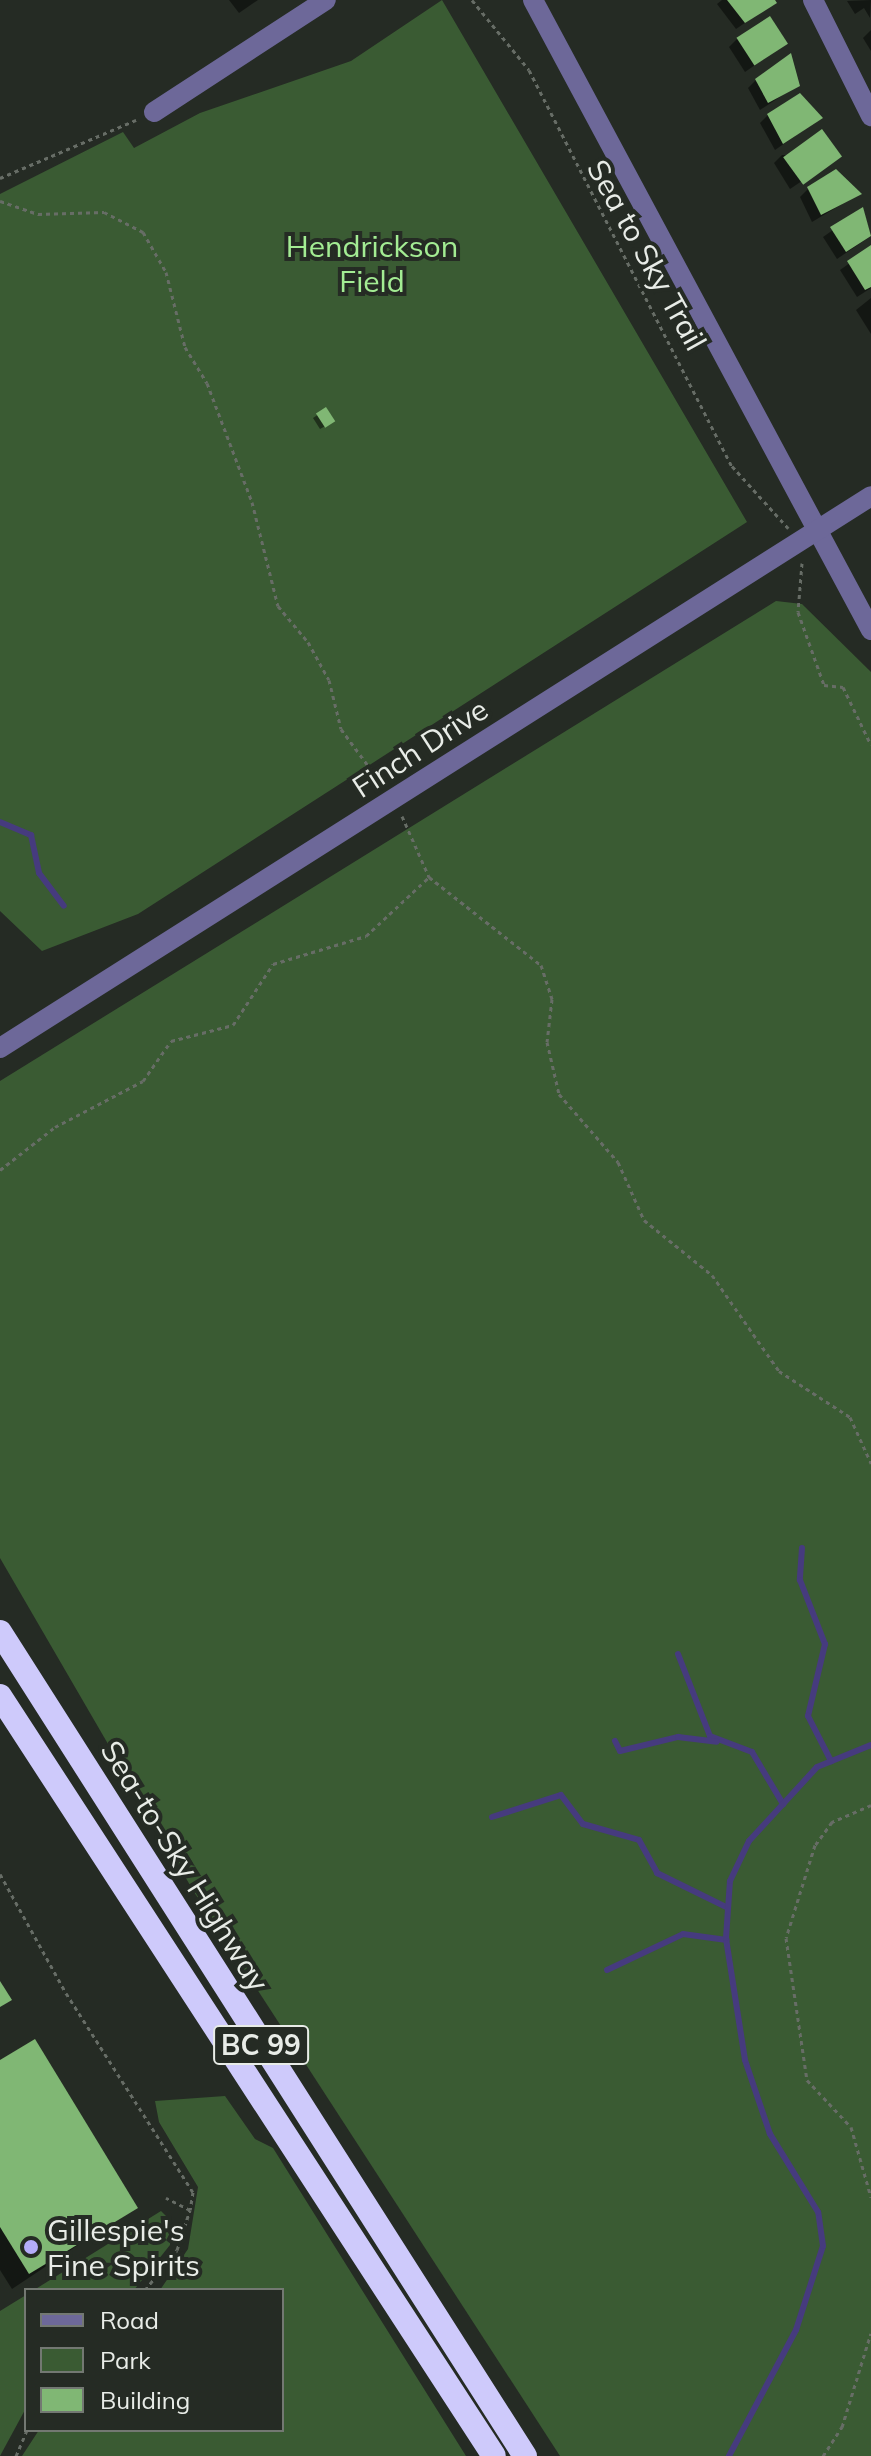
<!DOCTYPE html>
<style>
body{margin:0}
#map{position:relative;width:871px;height:2456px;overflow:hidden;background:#252b24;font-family:Mulish,sans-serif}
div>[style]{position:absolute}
.green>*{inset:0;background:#3a5b33}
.shadow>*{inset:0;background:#0007}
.stream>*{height:6px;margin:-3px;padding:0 3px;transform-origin:3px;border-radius:3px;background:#463b7e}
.building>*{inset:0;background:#80b774;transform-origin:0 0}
.path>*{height:3px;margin-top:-1.5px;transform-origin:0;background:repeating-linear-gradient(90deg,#676d66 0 4px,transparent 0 8px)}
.minor>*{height:20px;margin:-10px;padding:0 10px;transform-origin:10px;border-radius:10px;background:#6d6899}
.highway>*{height:24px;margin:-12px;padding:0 12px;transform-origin:12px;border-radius:12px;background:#cecafb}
.dots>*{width:22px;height:22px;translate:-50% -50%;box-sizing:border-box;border:4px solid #252b24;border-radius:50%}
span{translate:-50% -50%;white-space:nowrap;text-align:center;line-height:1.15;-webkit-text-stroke:8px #252b24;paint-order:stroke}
.shield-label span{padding:2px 6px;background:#252b24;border:2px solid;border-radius:6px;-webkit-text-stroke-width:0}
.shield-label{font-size:28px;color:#e8ece7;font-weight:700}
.park-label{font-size:30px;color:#a3ec93}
.street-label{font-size:30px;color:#e8ece7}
.poi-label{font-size:30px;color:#e8ece7}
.left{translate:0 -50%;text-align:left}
.legend{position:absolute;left:24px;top:2288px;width:260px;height:144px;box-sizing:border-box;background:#252b24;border:2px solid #737872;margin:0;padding:10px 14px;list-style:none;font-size:24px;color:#e8ece7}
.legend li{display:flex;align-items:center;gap:16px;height:40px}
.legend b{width:40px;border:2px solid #737872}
</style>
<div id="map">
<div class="green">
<div style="clip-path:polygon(442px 0,747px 522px,138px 914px,42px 951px,0 911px,0 194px,123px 132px,134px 148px,200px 113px,351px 61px)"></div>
<div style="clip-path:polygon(776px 601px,802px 604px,871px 672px,871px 2456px,560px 2456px,194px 1892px,0 1558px,0 1081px)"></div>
<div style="clip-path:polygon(225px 2096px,255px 2139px,273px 2148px,466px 2456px,22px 2456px,39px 2430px,282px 2430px,282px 2290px,160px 2290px,188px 2249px,198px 2187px,159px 2122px,155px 2101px)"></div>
<div style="clip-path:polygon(161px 2211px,170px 2220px,170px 2245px,134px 2290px,34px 2290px)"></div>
<div style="clip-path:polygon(26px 2295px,26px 2408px,0 2456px,0 2311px)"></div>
</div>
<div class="shadow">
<div style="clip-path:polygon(229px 0,258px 0,239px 13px)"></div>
<div style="clip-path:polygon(722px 0,772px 0,774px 3px,736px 29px,717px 4px)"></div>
<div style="clip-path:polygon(871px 0,870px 18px,864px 8px,855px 14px,847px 1px)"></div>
<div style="clip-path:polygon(871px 30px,871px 51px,863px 38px)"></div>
<div style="clip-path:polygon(737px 39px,785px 44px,745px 72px,729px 47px)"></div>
<div style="clip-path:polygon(756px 80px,798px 85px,760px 110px,748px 88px)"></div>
<div style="clip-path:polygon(768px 115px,821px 118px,775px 150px,760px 123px)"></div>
<div style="clip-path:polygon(782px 155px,839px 156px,790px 189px,774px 163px)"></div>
<div style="clip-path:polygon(808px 189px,859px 194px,812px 222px,800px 197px)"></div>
<div style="clip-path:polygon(863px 209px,871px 236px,837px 259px,823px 237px)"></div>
<div style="clip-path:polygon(871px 248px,871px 288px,857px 297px,840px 270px)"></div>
<div style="clip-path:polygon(871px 298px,871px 334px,856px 310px)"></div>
<div style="clip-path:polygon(325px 410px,329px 424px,320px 429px,313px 418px)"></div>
<div style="clip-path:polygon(0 2063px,135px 2207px,12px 2289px,0 2270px)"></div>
</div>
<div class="stream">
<div style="left:0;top:822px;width:34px;rotate:23deg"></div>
<div style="left:31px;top:835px;width:39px;rotate:78deg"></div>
<div style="left:39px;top:873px;width:41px;rotate:52.9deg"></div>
<div style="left:802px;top:1548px;width:32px;rotate:94deg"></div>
<div style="left:800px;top:1580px;width:69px;rotate:68.7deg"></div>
<div style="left:825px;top:1644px;width:74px;rotate:103.3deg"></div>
<div style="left:808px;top:1716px;width:51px;rotate:62.9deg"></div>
<div style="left:678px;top:1654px;width:88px;rotate:68.7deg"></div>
<div style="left:710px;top:1736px;width:45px;rotate:20.9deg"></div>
<div style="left:752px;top:1752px;width:61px;rotate:59.2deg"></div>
<div style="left:615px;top:1741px;width:11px;rotate:63deg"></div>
<div style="left:620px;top:1751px;width:60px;rotate:-13.6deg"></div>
<div style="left:678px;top:1737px;width:39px;rotate:7deg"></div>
<div style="left:492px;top:1817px;width:72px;rotate:-17.7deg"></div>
<div style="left:561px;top:1795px;width:36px;rotate:53deg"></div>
<div style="left:583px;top:1824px;width:58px;rotate:15.9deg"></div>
<div style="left:639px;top:1840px;width:38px;rotate:61deg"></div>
<div style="left:657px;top:1873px;width:79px;rotate:26.2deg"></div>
<div style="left:607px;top:1970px;width:84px;rotate:-25.3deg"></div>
<div style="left:683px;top:1934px;width:44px;rotate:7.8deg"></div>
<div style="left:729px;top:2456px;width:143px;rotate:-62deg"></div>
<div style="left:796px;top:2330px;width:88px;rotate:-72.2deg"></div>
<div style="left:823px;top:2246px;width:34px;rotate:-98deg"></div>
<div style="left:818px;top:2212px;width:92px;rotate:-121.6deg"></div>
<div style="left:770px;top:2134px;width:78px;rotate:-108.7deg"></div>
<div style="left:745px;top:2060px;width:123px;rotate:-98.9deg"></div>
<div style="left:726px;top:1938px;width:57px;rotate:-86deg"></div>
<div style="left:730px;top:1881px;width:44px;rotate:-64.6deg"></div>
<div style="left:749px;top:1841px;width:100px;rotate:-47.4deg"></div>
<div style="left:817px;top:1767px;width:58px;rotate:-22.2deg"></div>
</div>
<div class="building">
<div style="clip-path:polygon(727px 0,775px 0,777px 3px,745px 23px)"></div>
<div style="left:770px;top:16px;width:33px;height:40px;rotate:57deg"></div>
<div style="clip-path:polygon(791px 53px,800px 86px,768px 103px,755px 79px)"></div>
<div style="clip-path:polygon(800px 93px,823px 118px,783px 144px,767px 114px)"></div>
<div style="left:822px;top:129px;width:34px;height:48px;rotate:54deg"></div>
<div style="clip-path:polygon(836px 169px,862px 194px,821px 215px,807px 187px)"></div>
<div style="clip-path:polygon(863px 207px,871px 236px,846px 252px,830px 227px)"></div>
<div style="clip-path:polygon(871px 245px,871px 287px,865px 290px,847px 261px)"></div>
<div style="left:326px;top:407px;width:17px;height:12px;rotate:57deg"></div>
<div style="clip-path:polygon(0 1981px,12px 2000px,0 2007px)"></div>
<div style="clip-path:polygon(35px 2039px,138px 2208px,29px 2274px,0 2227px,0 2060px)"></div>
</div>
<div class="path">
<div style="left:472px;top:0;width:90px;rotate:50.8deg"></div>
<div style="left:529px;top:70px;width:445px;rotate:62.9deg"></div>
<div style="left:732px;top:466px;width:84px;rotate:47.9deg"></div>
<div style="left:0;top:178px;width:148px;rotate:-23.1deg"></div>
<div style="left:0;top:201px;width:40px;rotate:18.9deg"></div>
<div style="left:38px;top:214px;width:66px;rotate:-1.7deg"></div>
<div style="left:104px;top:212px;width:44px;rotate:27.1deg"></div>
<div style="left:143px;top:232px;width:46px;rotate:60.1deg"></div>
<div style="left:166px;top:272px;width:77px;rotate:75.8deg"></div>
<div style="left:185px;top:347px;width:42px;rotate:58.6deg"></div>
<div style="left:207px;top:383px;width:127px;rotate:69.3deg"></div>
<div style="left:252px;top:502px;width:107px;rotate:76deg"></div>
<div style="left:278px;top:606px;width:47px;rotate:50.2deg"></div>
<div style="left:308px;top:642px;width:43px;rotate:61.1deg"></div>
<div style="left:329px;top:680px;width:50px;rotate:76.2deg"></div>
<div style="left:341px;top:729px;width:67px;rotate:53.5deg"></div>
<div style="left:802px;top:563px;width:49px;rotate:94.7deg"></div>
<div style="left:798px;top:612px;width:77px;rotate:70.4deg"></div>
<div style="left:824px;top:685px;width:19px;rotate:6deg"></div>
<div style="left:843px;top:687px;width:64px;rotate:64.2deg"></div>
<div style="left:402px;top:816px;width:67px;rotate:66.1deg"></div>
<div style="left:429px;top:877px;width:142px;rotate:38.2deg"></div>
<div style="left:541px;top:965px;width:36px;rotate:72deg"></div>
<div style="left:552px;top:999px;width:43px;rotate:96.6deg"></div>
<div style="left:547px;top:1042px;width:53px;rotate:77deg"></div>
<div style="left:559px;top:1094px;width:90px;rotate:49.1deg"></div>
<div style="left:618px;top:1162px;width:64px;rotate:65.9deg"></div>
<div style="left:644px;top:1220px;width:87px;rotate:39deg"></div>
<div style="left:712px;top:1275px;width:117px;rotate:55.1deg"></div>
<div style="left:779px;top:1371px;width:85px;rotate:32.9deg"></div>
<div style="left:850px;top:1417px;width:51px;rotate:65.5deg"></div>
<div style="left:0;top:1170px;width:70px;rotate:-38deg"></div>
<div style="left:55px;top:1127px;width:99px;rotate:-27.6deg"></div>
<div style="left:143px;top:1081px;width:49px;rotate:-55deg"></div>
<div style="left:171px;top:1041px;width:64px;rotate:-14.5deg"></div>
<div style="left:233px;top:1025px;width:73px;rotate:-56.7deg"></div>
<div style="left:273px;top:964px;width:97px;rotate:-16.8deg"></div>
<div style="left:366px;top:936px;width:86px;rotate:-43.1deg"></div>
<div style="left:871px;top:1805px;width:43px;rotate:156.4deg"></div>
<div style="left:832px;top:1822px;width:29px;rotate:126deg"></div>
<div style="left:815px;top:1845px;width:97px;rotate:107.3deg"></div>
<div style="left:786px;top:1938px;width:144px;rotate:81.6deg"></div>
<div style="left:807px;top:2080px;width:64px;rotate:46.9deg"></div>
<div style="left:851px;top:2127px;width:73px;rotate:74.1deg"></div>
<div style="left:0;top:1874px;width:136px;rotate:61deg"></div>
<div style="left:66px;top:1993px;width:236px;rotate:57.5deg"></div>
<div style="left:193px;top:2192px;width:18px;rotate:99deg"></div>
<div style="left:190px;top:2210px;width:27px;rotate:-153deg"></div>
<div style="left:145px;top:2290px;width:51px;rotate:-51.3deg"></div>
<div style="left:177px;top:2250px;width:42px;rotate:-72deg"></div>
<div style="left:16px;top:2456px;width:28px;rotate:-67deg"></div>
<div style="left:823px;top:2456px;width:35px;rotate:-57deg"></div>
<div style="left:842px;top:2427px;width:98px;rotate:-72.9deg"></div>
</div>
<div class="minor">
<div style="left:533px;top:0;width:715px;rotate:61.79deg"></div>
<div style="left:813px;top:0;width:130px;rotate:63.4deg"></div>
<div style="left:154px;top:112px;width:205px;rotate:-33.1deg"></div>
<div style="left:0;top:1048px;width:1031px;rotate:-32.36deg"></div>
</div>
<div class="highway">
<div style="left:0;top:1632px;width:977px;rotate:57.5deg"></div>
<div style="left:0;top:1696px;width:906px;rotate:56.98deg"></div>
</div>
<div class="dots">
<div style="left:31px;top:2247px;background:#b4acf9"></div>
</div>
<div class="shield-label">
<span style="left:261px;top:2045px">BC 99</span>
</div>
<div class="park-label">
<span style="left:372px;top:263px">Hendrickson<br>Field</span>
</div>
<div class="street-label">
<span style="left:647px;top:255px;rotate:61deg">Sea to Sky Trail</span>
<span style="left:420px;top:748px;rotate:-33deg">Finch Drive</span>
<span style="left:185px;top:1866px;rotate:58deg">Sea-to-Sky Highway</span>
</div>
<div class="poi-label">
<span class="left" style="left:47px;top:2247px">Gillespie's<br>Fine Spirits</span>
</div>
<ul class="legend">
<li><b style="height:10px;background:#6d6899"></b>Road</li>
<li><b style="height:22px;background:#3a5b33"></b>Park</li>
<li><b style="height:22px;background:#80b774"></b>Building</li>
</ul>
</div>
